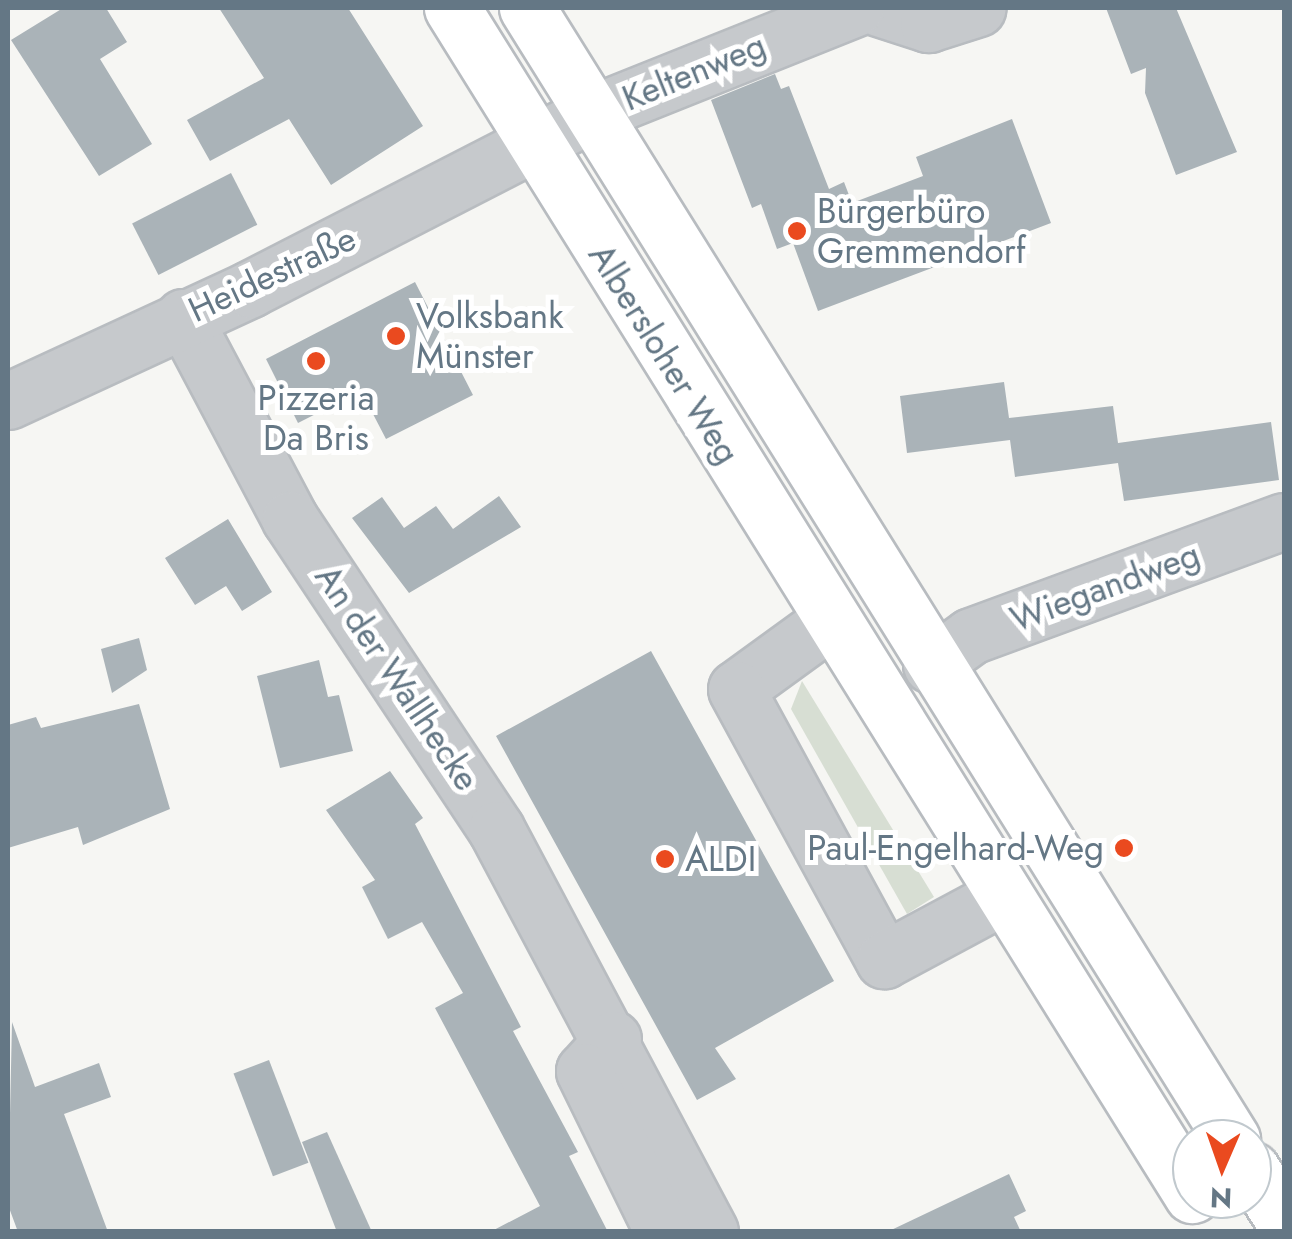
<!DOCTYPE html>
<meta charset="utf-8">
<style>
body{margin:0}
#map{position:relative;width:1292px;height:1239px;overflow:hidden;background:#f6f6f3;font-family:Jost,sans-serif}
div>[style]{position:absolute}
.green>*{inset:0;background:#d7ded3}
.building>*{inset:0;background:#aab3b8;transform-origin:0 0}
.roads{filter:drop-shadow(2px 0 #b8bcc0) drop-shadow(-2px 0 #b8bcc0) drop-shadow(0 2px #b8bcc0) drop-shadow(0 -2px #b8bcc0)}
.minor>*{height:55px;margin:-27.5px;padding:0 27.5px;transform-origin:27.5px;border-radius:27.5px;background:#c6c9cc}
.major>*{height:55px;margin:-27.5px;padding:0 27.5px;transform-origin:27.5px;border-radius:27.5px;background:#fff}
.dots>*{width:28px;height:28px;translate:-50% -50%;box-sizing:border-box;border:5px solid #fff;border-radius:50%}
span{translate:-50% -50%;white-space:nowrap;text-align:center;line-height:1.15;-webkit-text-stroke:10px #fff;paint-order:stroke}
.street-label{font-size:35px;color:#647785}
.poi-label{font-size:35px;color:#647785}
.left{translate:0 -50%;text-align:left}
.right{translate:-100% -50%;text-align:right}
.frame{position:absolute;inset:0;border:10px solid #647785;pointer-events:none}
.north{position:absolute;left:1172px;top:1119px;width:100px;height:100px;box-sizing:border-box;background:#fff;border:2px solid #c1c9ce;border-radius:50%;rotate:182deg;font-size:28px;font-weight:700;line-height:40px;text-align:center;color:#647785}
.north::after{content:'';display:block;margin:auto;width:35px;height:45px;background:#ea4a1f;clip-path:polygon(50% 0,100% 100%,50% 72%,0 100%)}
</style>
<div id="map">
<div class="green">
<div style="clip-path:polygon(802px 681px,934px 897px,907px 914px,791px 709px)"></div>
</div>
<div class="building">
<div style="clip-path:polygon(63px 8px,106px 8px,127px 42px,100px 59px,152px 144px,99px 176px,11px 40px)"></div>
<div style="clip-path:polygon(219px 8px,348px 8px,423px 126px,331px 185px,289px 119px,210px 161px,187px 120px,264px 78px)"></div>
<div style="clip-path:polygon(1106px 8px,1176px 8px,1237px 152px,1176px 175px,1145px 93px,1146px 68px,1131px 74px)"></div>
<div style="clip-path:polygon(775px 74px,781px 89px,789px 86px,829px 189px,844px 182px,852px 203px,923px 176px,916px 157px,1012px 119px,1051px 223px,818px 311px,793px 243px,777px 249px,761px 204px,752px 208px,711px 100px)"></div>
<div style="left:231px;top:173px;width:58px;height:111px;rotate:63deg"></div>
<div style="clip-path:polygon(415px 282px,473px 395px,386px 439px,361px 391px,298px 423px,266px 359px)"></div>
<div style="clip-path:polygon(1004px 382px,1009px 418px,1113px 406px,1118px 443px,1271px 422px,1279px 480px,1124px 501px,1118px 463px,1015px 477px,1010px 440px,907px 453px,900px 396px)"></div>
<div style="clip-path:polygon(499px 496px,521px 527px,409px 593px,352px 518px,382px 497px,404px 528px,436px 506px,453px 529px)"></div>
<div style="clip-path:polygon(228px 519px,272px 592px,242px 611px,226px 586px,195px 605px,165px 558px)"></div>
<div style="clip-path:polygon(139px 638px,147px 670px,112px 693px,101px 649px)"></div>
<div style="clip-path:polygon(651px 651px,834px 981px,715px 1048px,736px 1079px,697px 1100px,496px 736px)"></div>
<div style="clip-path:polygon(319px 660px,328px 697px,339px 695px,353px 751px,280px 768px,257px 676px)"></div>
<div style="clip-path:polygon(139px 704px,170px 809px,83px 845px,78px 827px,8px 848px,8px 725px,36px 717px,41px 728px)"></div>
<div style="clip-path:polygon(390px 771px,423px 818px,415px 824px,521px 1027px,513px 1031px,578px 1152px,569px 1156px,608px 1232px,490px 1232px,540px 1206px,435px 1008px,463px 993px,422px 922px,388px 939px,362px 887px,375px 880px,326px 810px)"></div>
<div style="clip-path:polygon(12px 1022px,35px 1087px,99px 1063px,111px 1097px,64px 1114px,108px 1232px,18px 1232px,8px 1205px)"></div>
<div style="left:269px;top:1060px;width:110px;height:38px;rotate:69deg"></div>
<div style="clip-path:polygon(327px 1132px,372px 1232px,337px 1232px,302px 1142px)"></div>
<div style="clip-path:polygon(1009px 1174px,1026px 1211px,1014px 1217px,1021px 1232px,887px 1232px)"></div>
</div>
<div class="roads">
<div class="minor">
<div style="left:879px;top:8px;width:52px;rotate:18.1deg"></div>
<div style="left:928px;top:24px;width:52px;rotate:-17.7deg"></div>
<div style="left:183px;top:317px;width:229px;rotate:62.1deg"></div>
<div style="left:290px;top:519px;width:372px;rotate:56.4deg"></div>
<div style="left:496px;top:829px;width:456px;rotate:62deg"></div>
<div style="left:8px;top:401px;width:267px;rotate:-24.8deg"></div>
<div style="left:250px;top:289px;width:386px;rotate:-27.2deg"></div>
<div style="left:593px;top:113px;width:283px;rotate:-21.8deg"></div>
<div style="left:831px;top:620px;width:117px;rotate:144deg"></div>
<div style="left:736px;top:689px;width:309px;rotate:61.4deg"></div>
<div style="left:884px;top:960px;width:137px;rotate:-28.2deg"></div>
<div style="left:931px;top:665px;width:49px;rotate:-35.9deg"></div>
<div style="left:971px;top:636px;width:333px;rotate:-20.2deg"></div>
<div style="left:613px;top:1039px;width:43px;rotate:132.2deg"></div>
<div style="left:584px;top:1071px;width:179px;rotate:63.9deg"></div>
</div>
<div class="major">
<div style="left:452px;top:8px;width:1399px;rotate:58.06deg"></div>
<div style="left:527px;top:8px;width:1333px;rotate:58.06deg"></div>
<div style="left:1252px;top:1170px;width:60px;rotate:57.9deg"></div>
</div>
</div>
<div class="dots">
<div style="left:797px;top:231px;background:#ea4a1f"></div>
<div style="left:396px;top:336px;background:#ea4a1f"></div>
<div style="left:316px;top:361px;background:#ea4a1f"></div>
<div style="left:1124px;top:848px;background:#ea4a1f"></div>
<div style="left:665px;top:859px;background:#ea4a1f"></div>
</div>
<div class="street-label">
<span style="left:694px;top:72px;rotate:-22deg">Keltenweg</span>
<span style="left:272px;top:274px;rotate:-25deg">Heidestraße</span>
<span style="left:664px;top:354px;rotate:58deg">Albersloher Weg</span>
<span style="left:1105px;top:587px;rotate:-20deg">Wiegandweg</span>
<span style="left:397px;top:678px;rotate:56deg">An der Wallhecke</span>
</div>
<div class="poi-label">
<span class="left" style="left:817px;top:231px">Bürgerbüro<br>Gremmendorf</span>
<span class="left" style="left:416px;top:336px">Volksbank<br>Münster</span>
<span style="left:316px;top:418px">Pizzeria<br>Da Bris</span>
<span class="right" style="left:1104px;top:848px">Paul-Engelhard-Weg</span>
<span class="left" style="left:685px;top:859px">ALDI</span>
</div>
<div class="frame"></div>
<div class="north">N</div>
</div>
